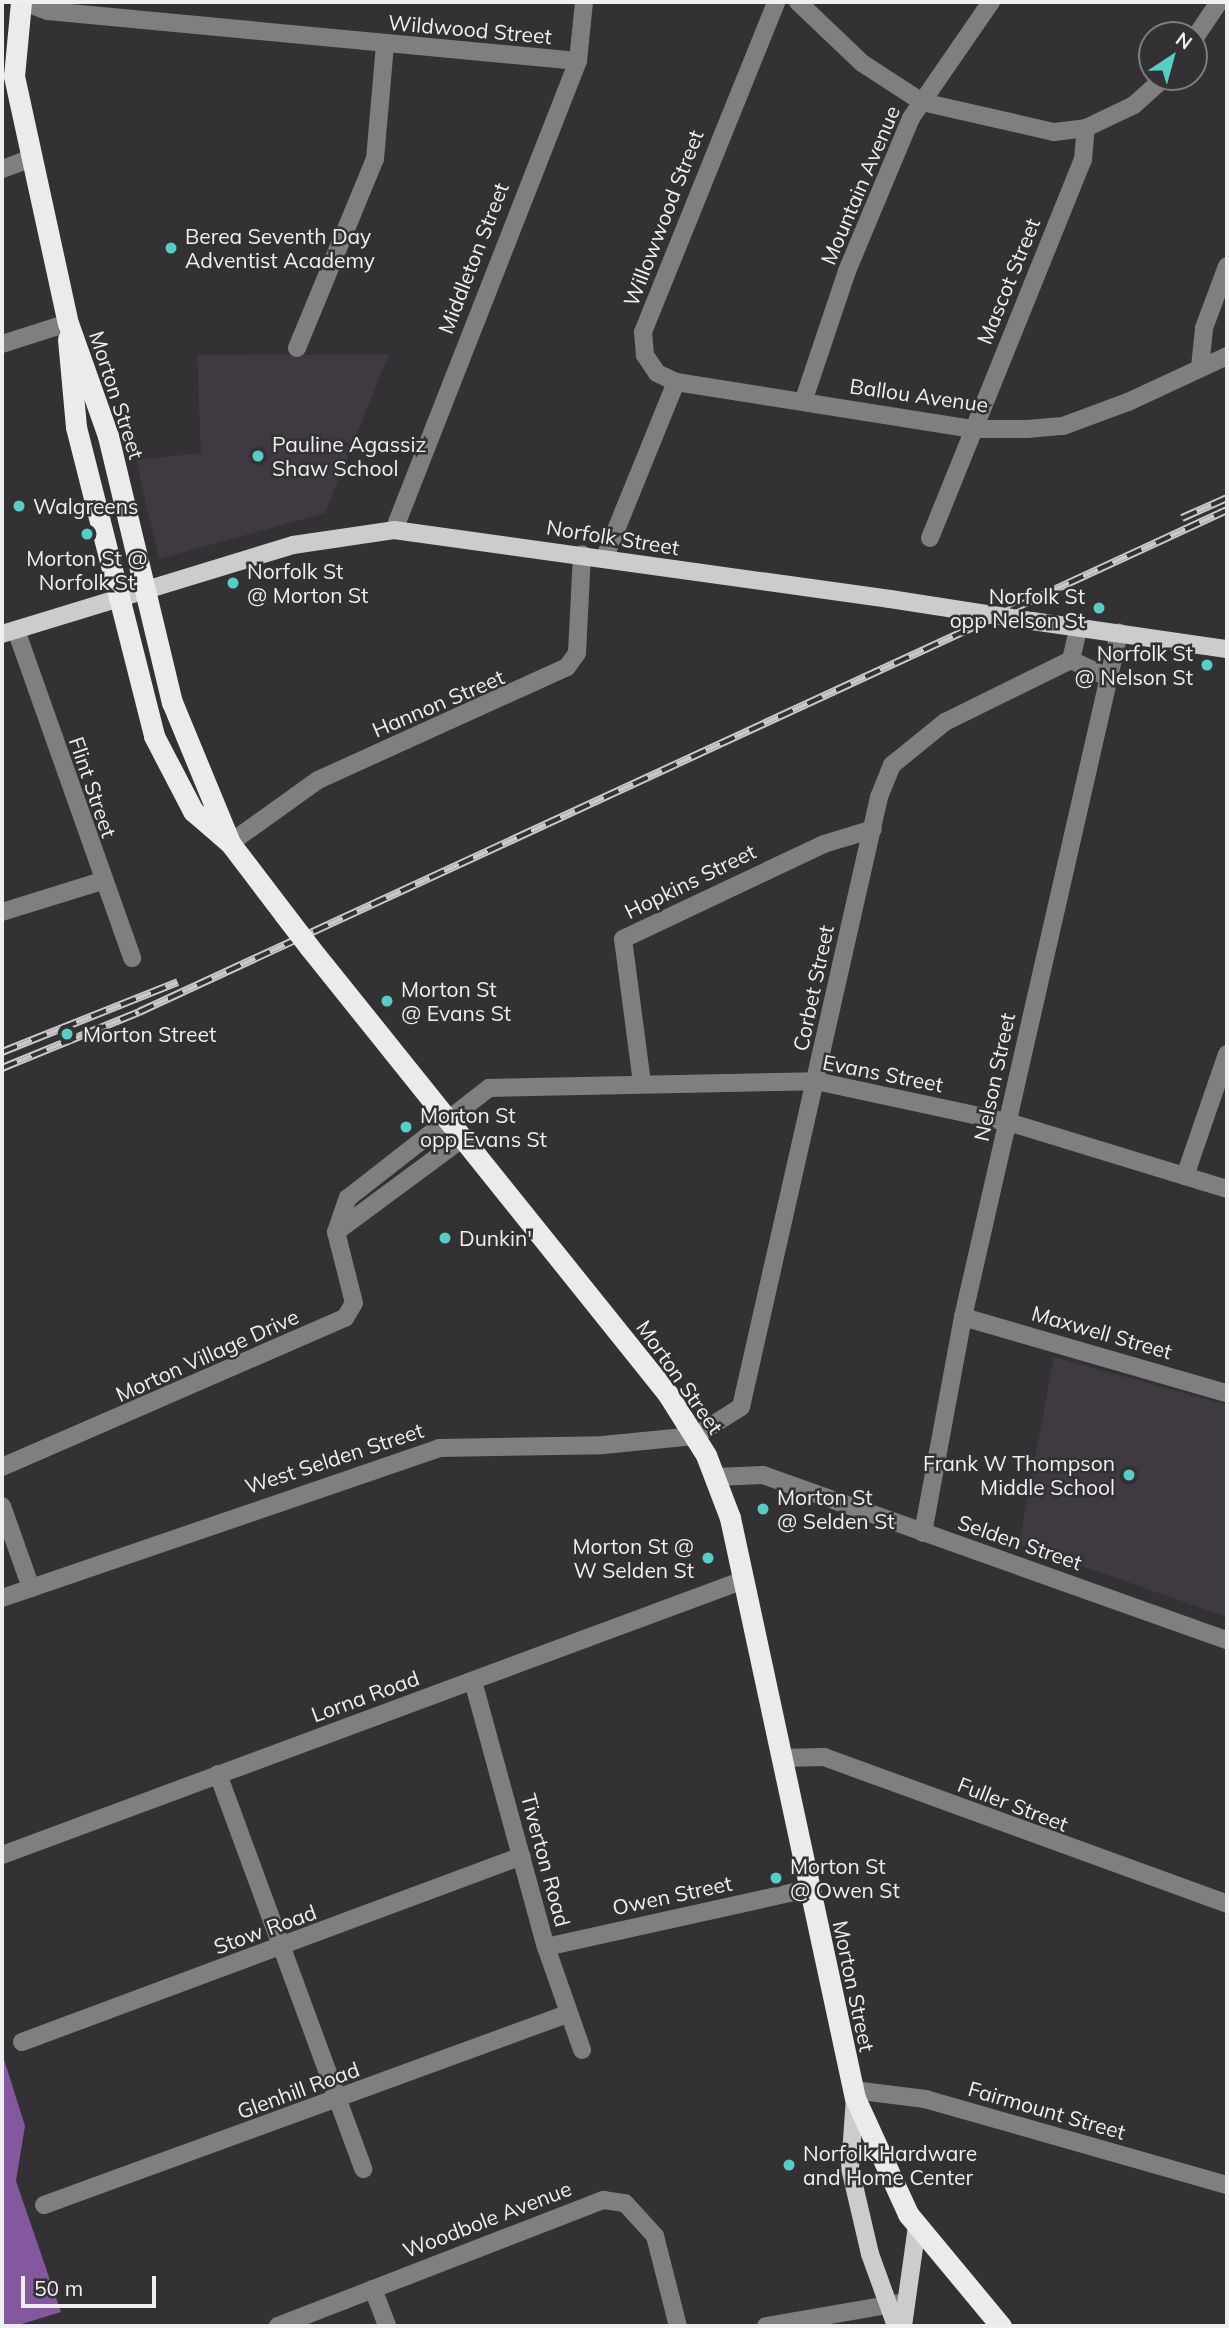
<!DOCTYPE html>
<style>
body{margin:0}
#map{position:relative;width:1229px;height:2328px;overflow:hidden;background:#333134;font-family:Mulish,sans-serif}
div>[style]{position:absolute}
.built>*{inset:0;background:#3f3a42}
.forest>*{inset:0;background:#84589e}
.minor>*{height:18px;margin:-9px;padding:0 9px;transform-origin:9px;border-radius:9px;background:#7f7f80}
.major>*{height:18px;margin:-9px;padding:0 9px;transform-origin:9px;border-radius:9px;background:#cdcbce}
.highway>*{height:21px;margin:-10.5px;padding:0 10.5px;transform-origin:10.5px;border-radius:10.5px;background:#eceaed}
.rail>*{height:8px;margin-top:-4px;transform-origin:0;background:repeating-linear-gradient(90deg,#333134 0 16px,#c9c7c9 0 32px);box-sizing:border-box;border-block:2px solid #c9c7c9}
.major-bridge>*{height:18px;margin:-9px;padding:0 9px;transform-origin:9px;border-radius:9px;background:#cdcbce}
.highway-bridge>*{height:21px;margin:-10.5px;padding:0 10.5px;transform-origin:10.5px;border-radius:10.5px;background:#eceaed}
.dots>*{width:19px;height:19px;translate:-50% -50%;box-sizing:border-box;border:4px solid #333134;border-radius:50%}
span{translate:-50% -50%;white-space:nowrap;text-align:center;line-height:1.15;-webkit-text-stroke:5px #333134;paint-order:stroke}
.street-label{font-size:21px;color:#f0eff0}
.poi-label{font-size:21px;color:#f0eff0}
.left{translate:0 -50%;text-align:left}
.right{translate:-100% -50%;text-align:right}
.frame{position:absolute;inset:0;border:4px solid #f0eff0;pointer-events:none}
.north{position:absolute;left:1138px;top:21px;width:70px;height:70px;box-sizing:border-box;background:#333134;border:2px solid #7f7d7f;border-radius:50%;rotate:36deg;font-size:19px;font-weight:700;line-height:28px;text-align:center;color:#f0eff0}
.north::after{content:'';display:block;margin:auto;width:24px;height:32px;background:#56cec3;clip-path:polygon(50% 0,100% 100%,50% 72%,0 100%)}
.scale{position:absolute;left:21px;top:2276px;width:135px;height:32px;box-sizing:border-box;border:4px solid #f0eff0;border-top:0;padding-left:9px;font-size:21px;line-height:24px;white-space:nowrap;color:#f0eff0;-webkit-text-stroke:5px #333134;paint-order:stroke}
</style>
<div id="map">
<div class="built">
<div style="clip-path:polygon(389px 354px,325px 513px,159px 559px,136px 460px,201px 453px,197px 355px)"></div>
<div style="clip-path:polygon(1054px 1357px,1227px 1405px,1227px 1617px,1019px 1544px)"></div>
</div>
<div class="forest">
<div style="clip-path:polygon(2px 2053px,25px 2126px,16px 2181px,61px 2312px,15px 2326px,2px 2326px)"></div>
</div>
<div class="minor">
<div style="left:24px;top:2px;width:26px;rotate:21deg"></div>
<div style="left:48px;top:11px;width:532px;rotate:5.39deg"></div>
<div style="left:798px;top:2px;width:88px;rotate:43.6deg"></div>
<div style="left:862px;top:63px;width:72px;rotate:33deg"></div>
<div style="left:922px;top:102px;width:135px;rotate:12.8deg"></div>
<div style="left:1054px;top:132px;width:32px;rotate:-7deg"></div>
<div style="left:1194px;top:39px;width:45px;rotate:-56deg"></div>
<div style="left:2px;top:169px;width:30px;rotate:-20deg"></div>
<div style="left:2px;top:344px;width:69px;rotate:-17.7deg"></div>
<div style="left:297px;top:348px;width:204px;rotate:-67.6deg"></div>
<div style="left:375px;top:159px;width:115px;rotate:-85deg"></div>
<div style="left:1200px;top:367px;width:39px;rotate:-84deg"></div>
<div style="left:1204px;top:328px;width:66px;rotate:-69.6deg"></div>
<div style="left:676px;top:382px;width:301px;rotate:9deg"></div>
<div style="left:973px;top:429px;width:54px"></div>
<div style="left:1027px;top:429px;width:36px;rotate:-5deg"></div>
<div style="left:1063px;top:426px;width:69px;rotate:-20.3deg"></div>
<div style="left:1128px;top:402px;width:109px;rotate:-24.9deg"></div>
<div style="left:803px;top:402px;width:138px;rotate:-71.4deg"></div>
<div style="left:847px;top:271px;width:166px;rotate:-67.3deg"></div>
<div style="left:911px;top:118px;width:141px;rotate:-55.4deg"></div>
<div style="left:394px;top:530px;width:504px;rotate:-68.58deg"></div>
<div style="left:578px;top:61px;width:59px;rotate:-84.2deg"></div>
<div style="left:930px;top:538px;width:408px;rotate:-68deg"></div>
<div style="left:1083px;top:160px;width:32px;rotate:-85deg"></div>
<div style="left:1086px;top:128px;width:53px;rotate:-25.6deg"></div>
<div style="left:1134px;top:105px;width:42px;rotate:-42.1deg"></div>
<div style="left:605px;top:557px;width:189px;rotate:-67.9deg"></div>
<div style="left:676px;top:382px;width:21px;rotate:-155deg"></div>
<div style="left:657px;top:373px;width:22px;rotate:-124deg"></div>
<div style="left:645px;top:355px;width:23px;rotate:-95deg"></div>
<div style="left:643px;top:332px;width:356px;rotate:-68deg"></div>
<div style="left:16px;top:630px;width:348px;rotate:70.5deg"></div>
<div style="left:1071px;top:660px;width:38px;rotate:25deg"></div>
<div style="left:230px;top:843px;width:108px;rotate:-35.6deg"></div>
<div style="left:318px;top:780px;width:273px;rotate:-24.4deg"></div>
<div style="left:567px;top:667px;width:17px;rotate:-54deg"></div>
<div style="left:577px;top:653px;width:99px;rotate:-87.1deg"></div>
<div style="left:2px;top:912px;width:105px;rotate:-17.2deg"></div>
<div style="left:642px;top:1083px;width:145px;rotate:-97.5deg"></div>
<div style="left:623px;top:939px;width:222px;rotate:-25.3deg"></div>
<div style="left:824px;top:844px;width:51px;rotate:-17deg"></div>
<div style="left:1185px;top:1176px;width:129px;rotate:-71deg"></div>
<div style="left:336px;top:1232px;width:158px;rotate:-36.5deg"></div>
<div style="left:963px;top:1317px;width:275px;rotate:16.1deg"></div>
<div style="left:2px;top:1467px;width:374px;rotate:-23.5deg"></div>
<div style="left:345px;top:1318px;width:17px;rotate:-59deg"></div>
<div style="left:354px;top:1303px;width:73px;rotate:-104.2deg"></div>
<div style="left:336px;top:1232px;width:36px;rotate:-71deg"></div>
<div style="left:348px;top:1198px;width:179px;rotate:-38deg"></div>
<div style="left:489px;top:1088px;width:327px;rotate:-1.2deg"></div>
<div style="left:816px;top:1081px;width:196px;rotate:12.1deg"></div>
<div style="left:1008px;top:1122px;width:229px;rotate:17deg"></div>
<div style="left:716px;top:1477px;width:47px;rotate:-2.4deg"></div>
<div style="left:763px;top:1475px;width:492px;rotate:19.6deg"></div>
<div style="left:2px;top:1506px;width:87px;rotate:70.5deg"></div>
<div style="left:923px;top:1533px;width:220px;rotate:-79.5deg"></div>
<div style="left:963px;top:1317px;width:702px;rotate:-77.15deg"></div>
<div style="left:2px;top:1598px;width:462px;rotate:-18.9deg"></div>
<div style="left:439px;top:1448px;width:164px;rotate:-1deg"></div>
<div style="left:603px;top:1445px;width:92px;rotate:-5.6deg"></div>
<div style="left:695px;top:1436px;width:54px;rotate:-32.2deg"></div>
<div style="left:741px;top:1407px;width:625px;rotate:-77.25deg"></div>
<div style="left:879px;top:797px;width:35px;rotate:-68deg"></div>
<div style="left:892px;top:765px;width:68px;rotate:-39.1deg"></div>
<div style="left:945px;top:722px;width:140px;rotate:-26.2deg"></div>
<div style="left:1071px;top:660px;width:35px;rotate:-77deg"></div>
<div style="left:473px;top:1681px;width:276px;rotate:74.7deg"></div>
<div style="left:546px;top:1947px;width:109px;rotate:70.7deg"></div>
<div style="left:782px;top:1758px;width:42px;rotate:-1.4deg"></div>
<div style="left:824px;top:1757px;width:429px;rotate:20deg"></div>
<div style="left:218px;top:1774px;width:421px;rotate:69.8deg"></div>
<div style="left:2px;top:1855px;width:791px;rotate:-20.34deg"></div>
<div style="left:546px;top:1947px;width:268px;rotate:-12.5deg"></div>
<div style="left:22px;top:2042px;width:533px;rotate:-20.41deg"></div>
<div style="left:853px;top:2090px;width:73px;rotate:7.1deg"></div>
<div style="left:925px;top:2099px;width:314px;rotate:15.9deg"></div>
<div style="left:44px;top:2205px;width:557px;rotate:-20.06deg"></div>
<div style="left:373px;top:2289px;width:40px;rotate:69deg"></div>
<div style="left:278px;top:2326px;width:349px;rotate:-21.2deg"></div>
<div style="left:603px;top:2200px;width:22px;rotate:8deg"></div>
<div style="left:625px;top:2203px;width:45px;rotate:47.7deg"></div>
<div style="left:655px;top:2236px;width:93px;rotate:75.7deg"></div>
<div style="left:766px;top:2326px;width:141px;rotate:-9.8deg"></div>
</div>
<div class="major">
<div style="left:1032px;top:621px;width:197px;rotate:8.2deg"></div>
<div style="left:2px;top:634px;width:304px;rotate:-17deg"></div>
<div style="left:293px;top:545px;width:102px;rotate:-8.4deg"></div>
<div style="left:394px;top:530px;width:501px;rotate:7.92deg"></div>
<div style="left:855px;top:2098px;width:70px;rotate:94.1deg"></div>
<div style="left:850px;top:2168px;width:88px;rotate:76.9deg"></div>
<div style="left:870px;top:2254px;width:77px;rotate:70.1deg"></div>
<div style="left:903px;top:2326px;width:100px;rotate:-82deg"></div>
</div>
<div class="highway">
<div style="left:21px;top:2px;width:74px;rotate:95.4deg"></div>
<div style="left:14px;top:76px;width:253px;rotate:77.7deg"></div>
<div style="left:68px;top:323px;width:120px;rotate:70.5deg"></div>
<div style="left:108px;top:436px;width:274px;rotate:76.5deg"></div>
<div style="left:172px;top:702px;width:152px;rotate:67.6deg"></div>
<div style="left:68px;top:339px;width:88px;rotate:84.8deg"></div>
<div style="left:76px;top:427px;width:319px;rotate:75.8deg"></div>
<div style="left:154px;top:736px;width:85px;rotate:62.5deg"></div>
<div style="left:193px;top:811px;width:49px;rotate:40.9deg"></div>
<div style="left:230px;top:843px;width:89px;rotate:52.7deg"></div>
<div style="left:310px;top:948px;width:571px;rotate:51.26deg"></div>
<div style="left:667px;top:1393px;width:73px;rotate:57.8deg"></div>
<div style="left:706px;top:1455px;width:67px;rotate:69.1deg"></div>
<div style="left:730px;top:1518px;width:593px;rotate:77.84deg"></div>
<div style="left:855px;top:2098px;width:128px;rotate:65.4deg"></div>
<div style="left:908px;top:2214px;width:146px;rotate:50.3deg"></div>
</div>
<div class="rail">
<div style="left:1182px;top:518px;width:49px;rotate:-24deg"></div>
<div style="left:2px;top:1052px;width:189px;rotate:-21.7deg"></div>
<div style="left:2px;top:1068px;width:148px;rotate:-22.2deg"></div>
<div style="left:139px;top:1012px;width:1198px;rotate:-24.77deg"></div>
</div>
<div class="major-bridge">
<div style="left:890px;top:599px;width:144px;rotate:8.8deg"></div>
</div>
<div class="highway-bridge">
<div style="left:284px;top:914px;width:43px;rotate:52.6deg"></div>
</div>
<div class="dots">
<div style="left:171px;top:248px;background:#56cec3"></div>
<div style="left:258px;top:456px;background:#56cec3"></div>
<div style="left:19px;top:506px;background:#56cec3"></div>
<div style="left:87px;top:534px;background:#56cec3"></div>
<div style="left:233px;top:583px;background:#56cec3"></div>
<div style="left:1099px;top:608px;background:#56cec3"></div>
<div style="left:1207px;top:665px;background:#56cec3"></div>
<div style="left:387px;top:1001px;background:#56cec3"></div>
<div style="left:67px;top:1034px;background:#56cec3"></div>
<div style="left:406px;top:1127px;background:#56cec3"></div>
<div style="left:445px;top:1238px;background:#56cec3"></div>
<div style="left:1129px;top:1475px;background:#56cec3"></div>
<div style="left:763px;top:1509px;background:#56cec3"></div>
<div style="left:708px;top:1558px;background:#56cec3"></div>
<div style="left:776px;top:1878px;background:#56cec3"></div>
<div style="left:789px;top:2165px;background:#56cec3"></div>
</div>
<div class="street-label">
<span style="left:470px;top:29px;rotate:5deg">Wildwood Street</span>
<span style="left:860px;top:185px;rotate:-67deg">Mountain Avenue</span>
<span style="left:663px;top:218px;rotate:-69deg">Willowwood Street</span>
<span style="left:473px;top:258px;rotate:-69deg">Middleton Street</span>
<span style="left:1008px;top:281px;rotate:-68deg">Mascot Street</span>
<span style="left:117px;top:395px;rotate:72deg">Morton Street</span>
<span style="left:919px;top:395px;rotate:8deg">Ballou Avenue</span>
<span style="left:613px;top:537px;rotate:9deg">Norfolk Street</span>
<span style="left:438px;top:703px;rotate:-23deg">Hannon Street</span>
<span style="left:93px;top:787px;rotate:71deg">Flint Street</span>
<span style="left:690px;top:881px;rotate:-26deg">Hopkins Street</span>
<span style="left:813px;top:988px;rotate:-78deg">Corbet Street</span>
<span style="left:883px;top:1073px;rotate:11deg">Evans Street</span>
<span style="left:994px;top:1077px;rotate:-78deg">Nelson Street</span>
<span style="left:1102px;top:1332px;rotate:16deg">Maxwell Street</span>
<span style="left:207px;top:1355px;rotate:-24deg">Morton Village Drive</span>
<span style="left:680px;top:1377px;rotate:55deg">Morton Street</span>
<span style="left:334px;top:1458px;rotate:-18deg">West Selden Street</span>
<span style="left:1020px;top:1542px;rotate:19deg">Selden Street</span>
<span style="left:365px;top:1696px;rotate:-20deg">Lorna Road</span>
<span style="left:1013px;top:1804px;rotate:21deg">Fuller Street</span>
<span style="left:546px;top:1860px;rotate:75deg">Tiverton Road</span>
<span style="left:672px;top:1895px;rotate:-12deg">Owen Street</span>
<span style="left:265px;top:1929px;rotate:-20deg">Stow Road</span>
<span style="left:854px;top:1986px;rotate:78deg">Morton Street</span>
<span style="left:298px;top:2090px;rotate:-20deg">Glenhill Road</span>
<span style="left:1047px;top:2110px;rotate:16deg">Fairmount Street</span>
<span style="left:487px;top:2219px;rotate:-21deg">Woodbole Avenue</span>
</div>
<div class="poi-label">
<span class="left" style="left:185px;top:248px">Berea Seventh Day<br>Adventist Academy</span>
<span class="left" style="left:272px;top:456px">Pauline Agassiz<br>Shaw School</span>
<span class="left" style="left:33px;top:506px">Walgreens</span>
<span style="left:87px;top:570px">Morton St @<br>Norfolk St</span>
<span class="left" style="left:247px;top:583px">Norfolk St<br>@ Morton St</span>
<span class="right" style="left:1085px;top:608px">Norfolk St<br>opp Nelson St</span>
<span class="right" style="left:1193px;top:665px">Norfolk St<br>@ Nelson St</span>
<span class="left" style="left:401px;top:1001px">Morton St<br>@ Evans St</span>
<span class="left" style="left:83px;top:1034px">Morton Street</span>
<span class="left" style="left:420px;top:1127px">Morton St<br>opp Evans St</span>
<span class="left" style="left:459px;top:1238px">Dunkin'</span>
<span class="right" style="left:1115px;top:1475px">Frank W Thompson<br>Middle School</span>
<span class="left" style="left:777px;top:1509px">Morton St<br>@ Selden St</span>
<span class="right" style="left:694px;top:1558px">Morton St @<br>W Selden St</span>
<span class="left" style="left:790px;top:1878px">Morton St<br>@ Owen St</span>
<span class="left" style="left:803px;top:2165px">Norfolk Hardware<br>and Home Center</span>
</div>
<div class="frame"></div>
<div class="north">N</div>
<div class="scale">50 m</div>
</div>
